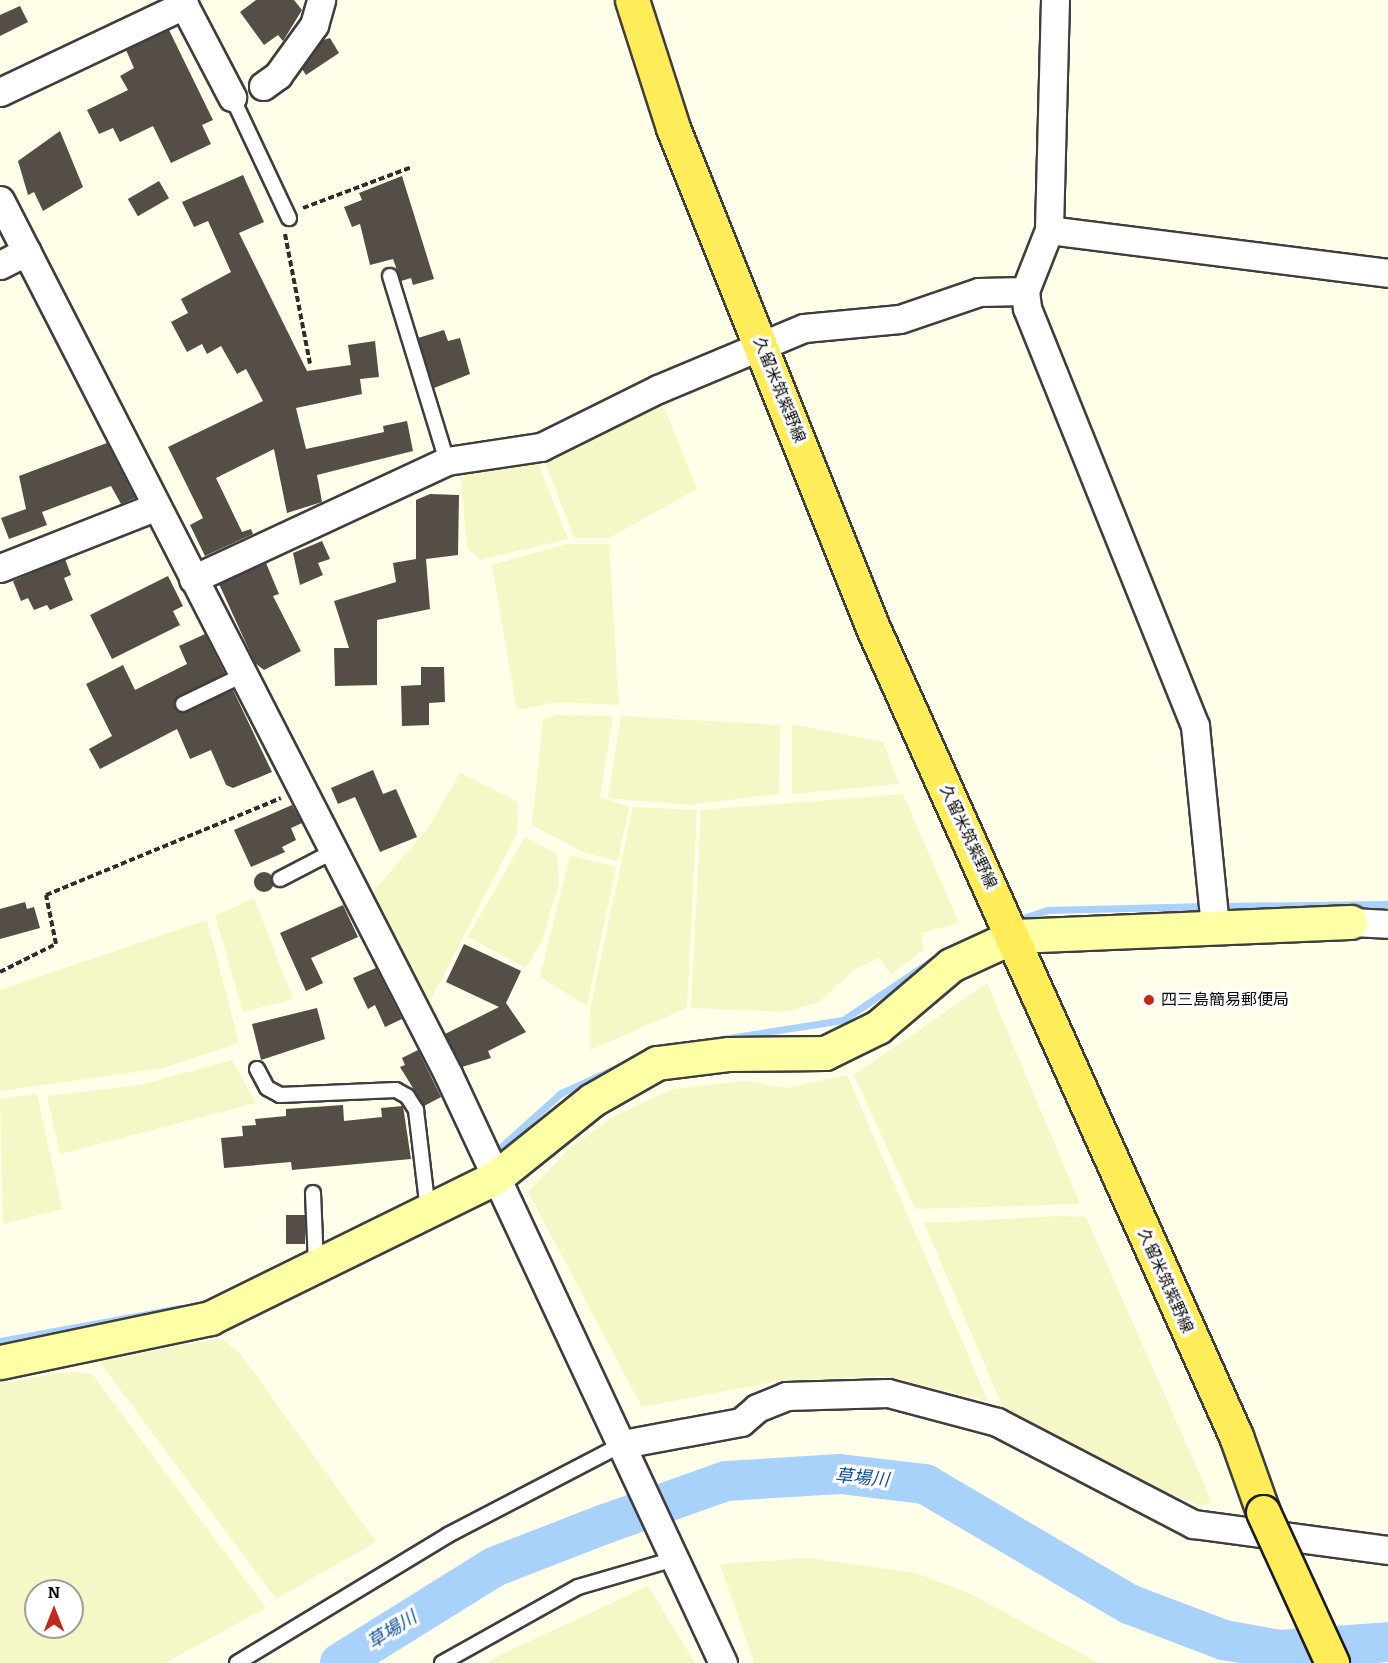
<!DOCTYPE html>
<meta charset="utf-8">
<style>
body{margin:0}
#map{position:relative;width:1388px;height:1663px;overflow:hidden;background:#fffee9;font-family:Bitter,"Noto Sans JP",serif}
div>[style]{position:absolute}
.farmland>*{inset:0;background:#f5f7c7}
.stream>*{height:7px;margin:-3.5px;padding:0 3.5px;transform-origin:3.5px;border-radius:3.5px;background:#a9d2fb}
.river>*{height:40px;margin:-20px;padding:0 20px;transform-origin:20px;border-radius:20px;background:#a9d2fb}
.building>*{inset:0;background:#544e46;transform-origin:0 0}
.round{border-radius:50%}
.path>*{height:4px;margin-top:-2px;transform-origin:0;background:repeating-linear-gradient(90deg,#2d2d2d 0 6px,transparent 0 9px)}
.roads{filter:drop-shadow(2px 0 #3e3e3e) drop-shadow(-2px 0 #3e3e3e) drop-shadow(0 2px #3e3e3e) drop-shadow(0 -2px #3e3e3e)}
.lane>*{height:14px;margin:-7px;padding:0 7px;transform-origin:7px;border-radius:7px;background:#fff}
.street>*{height:27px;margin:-13.5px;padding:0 13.5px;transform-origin:13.5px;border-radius:13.5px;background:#fff}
.secondary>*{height:33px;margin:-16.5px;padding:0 16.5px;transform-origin:16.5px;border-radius:16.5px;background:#fdffa4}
.primary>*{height:33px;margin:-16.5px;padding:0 16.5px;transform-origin:16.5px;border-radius:16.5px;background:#ffec59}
.bridges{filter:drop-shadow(2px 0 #1c1c1c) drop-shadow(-2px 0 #1c1c1c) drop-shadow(0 2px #1c1c1c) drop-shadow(0 -2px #1c1c1c)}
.primary-bridge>*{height:33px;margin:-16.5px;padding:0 16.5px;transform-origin:16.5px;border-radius:16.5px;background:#ffec59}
.dots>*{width:16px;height:16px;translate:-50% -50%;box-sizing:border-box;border:3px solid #fff;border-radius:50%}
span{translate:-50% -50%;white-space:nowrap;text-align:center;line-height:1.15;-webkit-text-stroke:6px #fff;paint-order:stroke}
.street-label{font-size:16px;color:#0b0b0b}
.poi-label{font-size:16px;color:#0b0b0b}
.left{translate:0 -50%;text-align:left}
.water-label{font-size:18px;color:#0c4ea5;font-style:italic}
.north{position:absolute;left:24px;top:1579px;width:60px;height:60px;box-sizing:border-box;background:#fff;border:2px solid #9d9d9d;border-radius:50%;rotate:0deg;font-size:16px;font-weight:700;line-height:24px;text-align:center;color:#0b0b0b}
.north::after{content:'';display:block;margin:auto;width:21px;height:27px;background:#c42819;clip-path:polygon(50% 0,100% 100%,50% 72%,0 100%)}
</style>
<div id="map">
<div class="farmland">
<div style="clip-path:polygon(661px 399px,697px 489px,609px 538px,574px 538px,544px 459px)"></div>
<div style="clip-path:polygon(536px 458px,568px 539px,480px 560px,467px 547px,460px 468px)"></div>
<div style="clip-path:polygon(566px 544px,609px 544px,619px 705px,556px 702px,517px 710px,492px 565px)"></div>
<div style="clip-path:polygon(557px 715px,613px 716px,600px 797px,629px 807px,618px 861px,585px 853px,532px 825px,543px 719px)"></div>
<div style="clip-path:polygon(621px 716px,780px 725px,779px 794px,688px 805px,608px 798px)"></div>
<div style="clip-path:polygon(792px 724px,883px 742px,899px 784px,792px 794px)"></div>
<div style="clip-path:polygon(460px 773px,518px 802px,517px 833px,429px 1003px,371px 894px,428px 828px)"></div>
<div style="clip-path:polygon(903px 794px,959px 923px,921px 933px,924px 949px,891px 975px,879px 958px,855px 969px,819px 1002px,787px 1012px,691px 1008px,701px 810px)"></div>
<div style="clip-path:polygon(633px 807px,697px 810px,687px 1008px,590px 1050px,590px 1010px)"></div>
<div style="clip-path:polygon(525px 837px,557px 854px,559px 883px,542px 941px,526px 968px,468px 937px)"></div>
<div style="clip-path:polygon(570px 855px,616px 867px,587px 1006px,540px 977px)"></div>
<div style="clip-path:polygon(254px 898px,293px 999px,243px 1012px,215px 916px)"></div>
<div style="clip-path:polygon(207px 920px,239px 1043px,163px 1068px,0 1091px,0 990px)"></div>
<div style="clip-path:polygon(987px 983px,1080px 1204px,915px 1209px,854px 1075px)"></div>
<div style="clip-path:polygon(232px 1060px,256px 1103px,60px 1154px,47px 1096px,140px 1085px)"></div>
<div style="clip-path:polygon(847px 1075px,988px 1401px,883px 1376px,778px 1381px,642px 1407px,528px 1192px,568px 1150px,614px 1116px,673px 1089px,747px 1081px,787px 1088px)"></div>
<div style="clip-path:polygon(37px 1094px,62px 1209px,3px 1224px,0 1099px)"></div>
<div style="clip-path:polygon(1060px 1216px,1086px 1217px,1212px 1502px,1201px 1506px,1157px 1489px,1004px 1410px,924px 1223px)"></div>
<div style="clip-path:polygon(221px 1338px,239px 1352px,376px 1542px,276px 1599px,99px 1361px)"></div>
<div style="clip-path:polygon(evenodd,68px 1372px,92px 1374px,266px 1608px,165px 1663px,0 1663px,0 1383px,68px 1372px,36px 1591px,72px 1591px,72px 1627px,36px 1627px,36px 1591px)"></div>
<div style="clip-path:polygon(809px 1558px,916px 1573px,973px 1595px,1098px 1663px,754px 1663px,720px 1564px)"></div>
<div style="clip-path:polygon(648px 1586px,695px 1663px,488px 1663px,504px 1653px)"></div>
</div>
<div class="stream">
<div style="left:1219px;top:906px;width:169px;rotate:-0.7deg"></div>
<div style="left:1014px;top:921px;width:36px;rotate:-18deg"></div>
<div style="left:1048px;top:910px;width:160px;rotate:-1.4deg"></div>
<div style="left:658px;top:1049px;width:187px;rotate:-8.9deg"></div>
<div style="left:843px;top:1020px;width:125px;rotate:-33.9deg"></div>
<div style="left:947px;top:950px;width:55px;rotate:-24.7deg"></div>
<div style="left:493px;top:1154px;width:91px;rotate:-41.9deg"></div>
<div style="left:561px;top:1093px;width:63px;rotate:-24.5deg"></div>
<div style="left:0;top:1341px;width:183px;rotate:-10.4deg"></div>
</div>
<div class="river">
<div style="left:340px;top:1663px;width:181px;rotate:-31.9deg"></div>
<div style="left:494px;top:1567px;width:119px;rotate:-21.2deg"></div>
<div style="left:605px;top:1524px;width:128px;rotate:-19.6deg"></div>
<div style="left:726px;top:1481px;width:114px;rotate:-3.5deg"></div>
<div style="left:840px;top:1474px;width:86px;rotate:6.7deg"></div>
<div style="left:925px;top:1484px;width:237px;rotate:30.5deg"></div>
<div style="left:1129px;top:1604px;width:102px;rotate:20.8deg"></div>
<div style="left:1224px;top:1640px;width:57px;rotate:10.1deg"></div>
<div style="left:1280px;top:1650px;width:108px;rotate:-4.2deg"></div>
</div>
<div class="building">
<div style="clip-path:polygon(256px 0,294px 0,302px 10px,283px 41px,278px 35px,264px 45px,240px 12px)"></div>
<div style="clip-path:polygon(20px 6px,28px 22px,0 36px,0 15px)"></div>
<div style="clip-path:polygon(169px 30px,213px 120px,202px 125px,211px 144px,171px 163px,153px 126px,120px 142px,113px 128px,99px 134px,87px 110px,128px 90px,120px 76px,134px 68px,126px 50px)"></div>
<div style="clip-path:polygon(330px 38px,339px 53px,306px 75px,302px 69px,323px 40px)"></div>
<div style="clip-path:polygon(60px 131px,83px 187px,43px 211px,34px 192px,28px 195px,18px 161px)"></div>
<div style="clip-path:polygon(243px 175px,264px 222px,239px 233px,307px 371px,351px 365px,348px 345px,375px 341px,379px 377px,360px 379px,362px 394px,296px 408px,306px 449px,384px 432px,383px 426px,407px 421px,413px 451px,317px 475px,322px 502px,287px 513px,274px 449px,216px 478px,242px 532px,251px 529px,253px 534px,205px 556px,190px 525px,203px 518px,168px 447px,263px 401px,246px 369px,237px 374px,221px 346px,207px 354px,202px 344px,187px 352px,171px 322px,188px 313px,181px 299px,231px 272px,208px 221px,194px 227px,182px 202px)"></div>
<div style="clip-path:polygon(402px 176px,434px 279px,413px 285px,411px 278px,401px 281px,393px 259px,370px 265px,360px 224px,352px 227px,344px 207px,362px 200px,359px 193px)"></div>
<div style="left:159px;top:181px;width:20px;height:36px;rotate:60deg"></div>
<div style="clip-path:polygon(444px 330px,448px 341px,460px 338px,470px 374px,434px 388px,418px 338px)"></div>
<div style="clip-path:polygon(107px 443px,135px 498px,121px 504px,111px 486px,42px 512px,47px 525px,9px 539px,1px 518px,26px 509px,19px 476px)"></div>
<div style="clip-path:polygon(430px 494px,459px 495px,458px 555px,426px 559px,430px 609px,377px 620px,377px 685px,335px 686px,334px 648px,349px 648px,334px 601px,396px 582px,393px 563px,416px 559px,416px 500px)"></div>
<div style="clip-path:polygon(322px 541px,330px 559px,318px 563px,323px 575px,300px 585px,293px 553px)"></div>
<div style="clip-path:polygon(65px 559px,71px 575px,64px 578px,73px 600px,50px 610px,47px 605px,34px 610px,28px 598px,21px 601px,13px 581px)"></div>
<div style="clip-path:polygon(266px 563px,279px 594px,273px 596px,301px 651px,264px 670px,255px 663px,219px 584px)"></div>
<div style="clip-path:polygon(168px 576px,183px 606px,173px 611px,180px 625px,112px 659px,90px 615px)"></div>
<div style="clip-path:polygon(205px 634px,225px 674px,179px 696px,175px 708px,186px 712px,233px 690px,272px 772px,233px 788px,226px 785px,211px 750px,190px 759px,177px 729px,100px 769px,89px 749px,112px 736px,86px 684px,123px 665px,135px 690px,187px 664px,179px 646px)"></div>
<div style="clip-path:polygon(421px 667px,444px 667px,445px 702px,429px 703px,429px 725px,402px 726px,401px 686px,421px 685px)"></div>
<div style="clip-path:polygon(373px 770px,383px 794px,396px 789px,417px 837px,380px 852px,355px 797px,338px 804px,331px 788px)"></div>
<div style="clip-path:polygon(292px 805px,302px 823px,291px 828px,296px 840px,282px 847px,285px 852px,251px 867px,234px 830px)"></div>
<div class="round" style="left:254px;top:872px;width:20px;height:20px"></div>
<div style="clip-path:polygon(25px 902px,27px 909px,34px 907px,40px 928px,0 939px,0 909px)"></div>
<div style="clip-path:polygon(343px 905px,358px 937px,311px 958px,323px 983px,306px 991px,280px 933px)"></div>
<div style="clip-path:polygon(464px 944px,521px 971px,506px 1003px,526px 1032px,488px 1051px,491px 1058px,462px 1067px,445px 1034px,499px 1007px,446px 982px)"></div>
<div style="clip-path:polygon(376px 968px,402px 1019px,385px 1027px,375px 1005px,368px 1009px,353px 978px)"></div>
<div style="clip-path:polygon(317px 1008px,325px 1039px,261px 1060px,252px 1024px)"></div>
<div style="clip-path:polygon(418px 1050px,441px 1097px,424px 1106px,400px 1067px,405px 1065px,402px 1058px)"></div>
<div style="clip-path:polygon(343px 1105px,344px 1121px,382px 1117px,381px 1108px,403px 1106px,411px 1159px,292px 1170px,291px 1162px,224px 1168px,221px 1138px,243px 1136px,242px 1126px,256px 1125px,255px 1119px,286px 1116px,286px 1109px)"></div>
<div style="left:286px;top:1215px;width:19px;height:29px"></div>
</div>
<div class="path">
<div style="left:303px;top:208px;width:116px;rotate:-20.6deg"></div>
<div style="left:285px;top:234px;width:132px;rotate:79.1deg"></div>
<div style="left:0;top:972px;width:63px;rotate:-26.6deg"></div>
<div style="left:56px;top:944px;width:50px;rotate:-101.5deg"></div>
<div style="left:46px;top:895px;width:254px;rotate:-22.4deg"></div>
</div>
<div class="roads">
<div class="lane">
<div style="left:232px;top:97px;width:134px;rotate:64.8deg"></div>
<div style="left:390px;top:276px;width:194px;rotate:72.9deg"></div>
<div style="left:183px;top:704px;width:67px;rotate:-25.8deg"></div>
<div style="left:280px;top:879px;width:61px;rotate:-27.4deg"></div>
<div style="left:257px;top:1069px;width:21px;rotate:62deg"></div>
<div style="left:267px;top:1088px;width:15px;rotate:28deg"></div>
<div style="left:280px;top:1095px;width:116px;rotate:-2.5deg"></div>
<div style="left:396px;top:1090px;width:13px;rotate:29deg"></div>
<div style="left:407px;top:1096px;width:17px;rotate:57deg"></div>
<div style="left:416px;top:1110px;width:102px;rotate:83.2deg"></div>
<div style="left:313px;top:1193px;width:72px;rotate:87.6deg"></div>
<div style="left:237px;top:1663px;width:247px;rotate:-31.2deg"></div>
<div style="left:448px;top:1535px;width:197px;rotate:-27.5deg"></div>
<div style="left:442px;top:1663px;width:156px;rotate:-29.2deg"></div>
<div style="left:578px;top:1587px;width:104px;rotate:-16.2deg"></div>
</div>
<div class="street">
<div style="left:1055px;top:0;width:230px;rotate:91.5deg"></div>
<div style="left:1049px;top:230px;width:66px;rotate:111.5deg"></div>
<div style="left:1025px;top:291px;width:17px;rotate:83deg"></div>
<div style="left:1027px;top:308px;width:450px;rotate:68.1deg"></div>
<div style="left:1195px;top:726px;width:203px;rotate:84.3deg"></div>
<div style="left:263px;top:86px;width:19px;rotate:-36deg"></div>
<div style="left:278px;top:75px;width:62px;rotate:-54.2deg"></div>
<div style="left:314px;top:25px;width:26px;rotate:-74deg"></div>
<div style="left:0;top:92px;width:204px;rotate:-25.3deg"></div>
<div style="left:184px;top:5px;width:104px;rotate:62.4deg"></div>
<div style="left:0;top:200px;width:982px;rotate:62.86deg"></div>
<div style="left:448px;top:1074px;width:650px;rotate:64.97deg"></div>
<div style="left:1049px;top:230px;width:342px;rotate:7.2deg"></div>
<div style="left:0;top:265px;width:30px;rotate:-27deg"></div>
<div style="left:0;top:568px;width:167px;rotate:-21.5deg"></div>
<div style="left:193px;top:579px;width:280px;rotate:-24.9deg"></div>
<div style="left:447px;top:461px;width:95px;rotate:-8.5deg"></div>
<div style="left:541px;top:447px;width:131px;rotate:-26.4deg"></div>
<div style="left:658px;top:389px;width:158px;rotate:-22.7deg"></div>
<div style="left:804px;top:328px;width:96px;rotate:-5.4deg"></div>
<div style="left:900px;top:319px;width:83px;rotate:-18.9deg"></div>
<div style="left:979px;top:292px;width:46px;rotate:-1.2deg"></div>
<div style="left:1351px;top:922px;width:37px;rotate:3deg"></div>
<div style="left:623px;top:1444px;width:120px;rotate:-10.6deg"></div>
<div style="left:741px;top:1422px;width:21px;rotate:-41deg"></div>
<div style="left:757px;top:1408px;width:31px;rotate:-22deg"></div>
<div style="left:786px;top:1396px;width:102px;rotate:-1.7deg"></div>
<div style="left:888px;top:1393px;width:113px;rotate:14.9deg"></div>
<div style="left:997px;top:1422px;width:221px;rotate:27.5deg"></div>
<div style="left:1193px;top:1524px;width:197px;rotate:7.6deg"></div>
</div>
<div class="secondary">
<div style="left:0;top:1362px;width:215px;rotate:-11.8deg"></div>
<div style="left:210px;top:1318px;width:318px;rotate:-26.2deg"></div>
<div style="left:495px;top:1178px;width:124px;rotate:-38.8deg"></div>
<div style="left:592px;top:1100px;width:75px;rotate:-29.6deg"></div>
<div style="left:657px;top:1063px;width:73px;rotate:-7.1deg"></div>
<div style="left:729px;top:1054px;width:96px;rotate:-0.6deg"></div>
<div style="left:825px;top:1053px;width:59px;rotate:-26.1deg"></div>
<div style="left:878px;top:1027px;width:96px;rotate:-40.3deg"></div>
<div style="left:951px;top:965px;width:69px;rotate:-24.7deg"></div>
<div style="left:1014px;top:936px;width:337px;rotate:-2.4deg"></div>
</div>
<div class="primary">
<div style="left:632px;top:0;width:134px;rotate:72.2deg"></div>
<div style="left:673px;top:128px;width:539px;rotate:68.2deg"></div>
<div style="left:873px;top:628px;width:886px;rotate:65.81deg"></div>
<div style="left:1236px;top:1436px;width:81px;rotate:70.4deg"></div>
</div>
</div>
<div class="bridges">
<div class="primary-bridge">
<div style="left:1263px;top:1512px;width:166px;rotate:65.4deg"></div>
</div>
</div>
<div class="dots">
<div style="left:1149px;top:1000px;background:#c42819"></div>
</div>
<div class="street-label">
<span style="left:779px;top:390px;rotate:68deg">久留米筑紫野線</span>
<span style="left:968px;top:837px;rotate:65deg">久留米筑紫野線</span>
<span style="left:1165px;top:1281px;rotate:66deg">久留米筑紫野線</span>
</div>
<div class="poi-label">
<span class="left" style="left:1161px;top:1000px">四三島簡易郵便局</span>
</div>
<div class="water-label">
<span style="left:862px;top:1478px;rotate:5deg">草場川</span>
<span style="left:392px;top:1630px;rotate:-32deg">草場川</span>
</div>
<div class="north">N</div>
</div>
